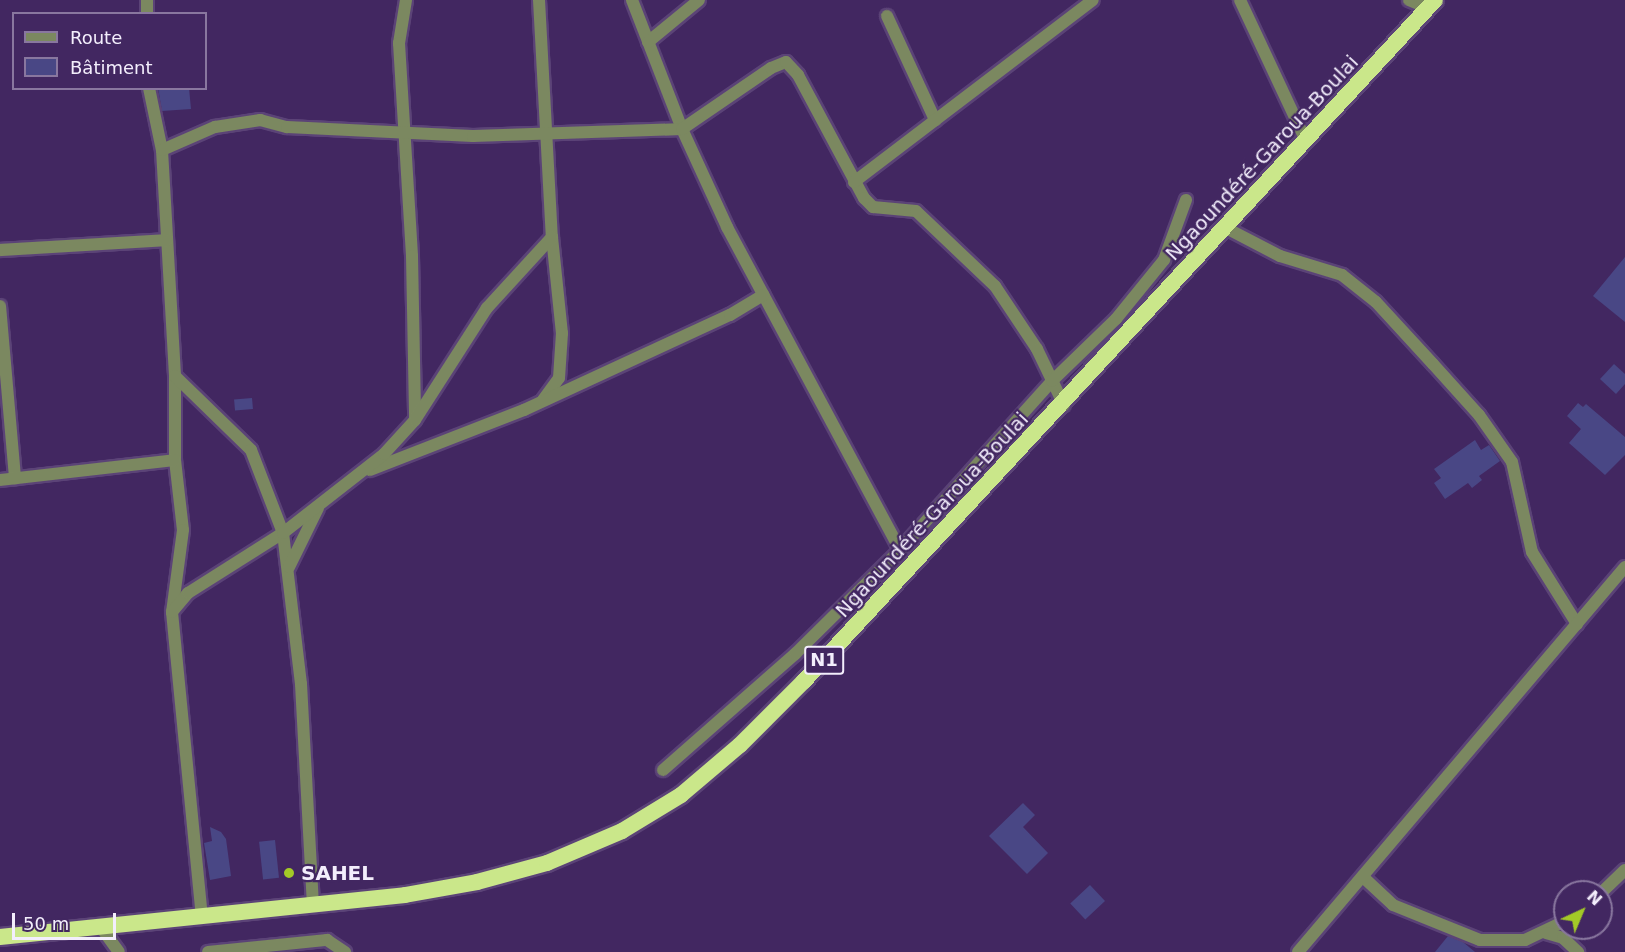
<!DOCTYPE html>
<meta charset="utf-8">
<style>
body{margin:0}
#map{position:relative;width:1625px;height:952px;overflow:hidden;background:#422761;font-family:"DejaVu Sans",sans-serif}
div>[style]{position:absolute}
.building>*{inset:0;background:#494785;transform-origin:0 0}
.roads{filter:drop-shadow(2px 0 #5b4377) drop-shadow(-2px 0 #5b4377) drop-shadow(0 2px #5b4377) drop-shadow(0 -2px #5b4377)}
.minor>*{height:12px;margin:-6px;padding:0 6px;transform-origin:6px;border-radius:6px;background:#7b8860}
.tertiary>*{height:12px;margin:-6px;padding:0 6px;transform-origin:6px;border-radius:6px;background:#7b8860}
.trunk>*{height:16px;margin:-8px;padding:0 8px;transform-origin:8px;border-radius:8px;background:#cae78a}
.dots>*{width:16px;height:16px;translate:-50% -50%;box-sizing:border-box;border:3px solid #422761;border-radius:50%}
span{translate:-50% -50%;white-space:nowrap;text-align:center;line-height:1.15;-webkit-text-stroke:4.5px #422761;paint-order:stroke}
.shield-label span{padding:2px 4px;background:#422761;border:2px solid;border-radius:4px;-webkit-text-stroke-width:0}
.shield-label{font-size:18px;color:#f3eefc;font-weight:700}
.street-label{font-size:20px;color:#f3eefc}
.poi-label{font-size:20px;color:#f3eefc;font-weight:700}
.left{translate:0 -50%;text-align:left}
.legend{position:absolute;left:12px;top:12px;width:195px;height:78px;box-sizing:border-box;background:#422761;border:2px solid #89779f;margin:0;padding:8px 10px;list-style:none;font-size:18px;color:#f3eefc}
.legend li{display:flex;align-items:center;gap:12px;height:30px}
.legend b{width:30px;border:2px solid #89779f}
.north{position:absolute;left:1553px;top:880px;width:60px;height:60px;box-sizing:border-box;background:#422761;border:2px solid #89779f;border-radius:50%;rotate:44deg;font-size:16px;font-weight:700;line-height:24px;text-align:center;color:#f3eefc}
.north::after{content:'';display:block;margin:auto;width:21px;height:27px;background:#a3c927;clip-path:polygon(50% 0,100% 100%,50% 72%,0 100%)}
.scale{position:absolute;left:12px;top:913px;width:104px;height:27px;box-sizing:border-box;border:3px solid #f3eefc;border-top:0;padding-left:8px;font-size:18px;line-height:21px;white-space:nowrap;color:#f3eefc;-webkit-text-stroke:4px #422761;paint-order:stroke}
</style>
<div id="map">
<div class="building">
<div style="clip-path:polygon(158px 88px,189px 88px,191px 109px,162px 111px)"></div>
<div style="clip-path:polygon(1625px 257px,1625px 322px,1593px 296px)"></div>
<div style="clip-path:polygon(1614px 364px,1625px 374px,1625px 384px,1616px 394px,1600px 379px)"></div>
<div style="left:252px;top:398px;width:11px;height:18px;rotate:85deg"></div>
<div style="clip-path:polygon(1578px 403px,1583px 407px,1586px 404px,1625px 437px,1625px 455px,1605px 475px,1569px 443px,1581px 429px,1567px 416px)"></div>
<div style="clip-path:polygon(1475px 440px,1481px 450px,1489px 445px,1500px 461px,1479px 476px,1482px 480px,1472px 488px,1468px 483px,1445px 499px,1434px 483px,1441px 478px,1434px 469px)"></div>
<div style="clip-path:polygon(1023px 803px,1035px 815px,1023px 827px,1048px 853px,1027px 874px,989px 836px)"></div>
<div style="clip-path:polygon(210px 827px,221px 832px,226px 839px,231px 876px,210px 880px,204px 843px,212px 841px)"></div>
<div style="left:275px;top:840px;width:38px;height:16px;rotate:84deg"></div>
<div style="left:1090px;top:885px;width:22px;height:27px;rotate:47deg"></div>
<div style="clip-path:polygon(1448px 936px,1463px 942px,1475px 952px,1435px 952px)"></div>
</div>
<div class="roads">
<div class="minor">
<div style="left:147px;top:0;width:14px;rotate:90deg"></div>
<div style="left:406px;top:0;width:44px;rotate:99.2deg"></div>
<div style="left:399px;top:43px;width:213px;rotate:86.5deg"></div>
<div style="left:412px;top:256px;width:162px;rotate:88.9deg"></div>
<div style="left:539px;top:0;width:237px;rotate:86.9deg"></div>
<div style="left:552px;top:237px;width:97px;rotate:84.1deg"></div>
<div style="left:562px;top:333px;width:45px;rotate:93.8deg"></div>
<div style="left:559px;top:378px;width:27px;rotate:126deg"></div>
<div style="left:632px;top:0;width:138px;rotate:68.8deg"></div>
<div style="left:682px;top:129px;width:108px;rotate:65.3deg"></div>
<div style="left:727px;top:227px;width:366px;rotate:61.8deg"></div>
<div style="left:1240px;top:0;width:156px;rotate:64.9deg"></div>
<div style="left:1409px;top:0;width:21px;rotate:23deg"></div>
<div style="left:887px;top:16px;width:115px;rotate:65.2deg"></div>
<div style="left:648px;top:42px;width:66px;rotate:-39.5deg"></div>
<div style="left:149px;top:88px;width:63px;rotate:78.2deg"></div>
<div style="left:162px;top:150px;width:226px;rotate:86.7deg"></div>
<div style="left:175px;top:376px;width:84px;rotate:90deg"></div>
<div style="left:175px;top:460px;width:70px;rotate:83.5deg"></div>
<div style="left:183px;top:530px;width:83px;rotate:97.6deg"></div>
<div style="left:172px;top:612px;width:306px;rotate:84.4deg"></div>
<div style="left:162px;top:150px;width:58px;rotate:-23.5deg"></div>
<div style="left:215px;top:127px;width:46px;rotate:-8.8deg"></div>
<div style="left:260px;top:120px;width:28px;rotate:15deg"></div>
<div style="left:287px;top:127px;width:186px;rotate:2.8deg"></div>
<div style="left:473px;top:136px;width:209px;rotate:-1.9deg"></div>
<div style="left:682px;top:129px;width:108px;rotate:-34.4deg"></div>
<div style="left:771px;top:68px;width:16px;rotate:-22deg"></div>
<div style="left:786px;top:62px;width:18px;rotate:47deg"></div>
<div style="left:798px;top:75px;width:140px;rotate:61.8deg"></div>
<div style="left:864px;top:198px;width:13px;rotate:45deg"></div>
<div style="left:873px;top:207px;width:43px;rotate:5.3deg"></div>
<div style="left:916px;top:211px;width:109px;rotate:43.5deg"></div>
<div style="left:995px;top:286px;width:76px;rotate:56.3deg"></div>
<div style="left:1037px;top:349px;width:62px;rotate:64.3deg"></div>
<div style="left:854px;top:182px;width:300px;rotate:-37.3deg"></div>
<div style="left:1226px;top:228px;width:61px;rotate:27.4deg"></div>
<div style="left:1280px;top:256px;width:65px;rotate:17deg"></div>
<div style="left:1342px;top:275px;width:43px;rotate:38.5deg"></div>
<div style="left:1376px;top:302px;width:84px;rotate:47.4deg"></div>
<div style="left:1433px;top:364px;width:69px;rotate:48deg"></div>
<div style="left:1479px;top:415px;width:57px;rotate:54.9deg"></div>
<div style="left:1512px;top:462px;width:92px;rotate:77.5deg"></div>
<div style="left:1532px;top:552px;width:85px;rotate:58deg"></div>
<div style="left:0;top:250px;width:167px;rotate:-3.4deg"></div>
<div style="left:0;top:306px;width:173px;rotate:85deg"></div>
<div style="left:175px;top:376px;width:106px;rotate:44.2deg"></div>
<div style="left:251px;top:450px;width:89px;rotate:68.9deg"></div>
<div style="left:283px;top:533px;width:152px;rotate:83.2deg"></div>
<div style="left:301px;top:684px;width:221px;rotate:86.9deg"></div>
<div style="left:370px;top:470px;width:165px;rotate:-21.3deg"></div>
<div style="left:524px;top:410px;width:227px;rotate:-24.8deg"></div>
<div style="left:730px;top:315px;width:39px;rotate:-31deg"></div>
<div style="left:0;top:480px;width:176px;rotate:-6.5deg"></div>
<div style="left:289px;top:567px;width:66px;rotate:-63.8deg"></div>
<div style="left:172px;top:612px;width:25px;rotate:-50deg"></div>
<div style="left:188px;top:593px;width:112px;rotate:-32.3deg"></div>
<div style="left:283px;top:533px;width:128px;rotate:-38deg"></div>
<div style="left:384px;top:454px;width:46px;rotate:-47.6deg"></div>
<div style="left:415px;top:420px;width:133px;rotate:-57.3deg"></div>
<div style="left:487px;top:308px;width:96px;rotate:-47.5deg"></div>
<div style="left:663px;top:770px;width:176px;rotate:-41.3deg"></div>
<div style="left:795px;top:654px;width:148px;rotate:-44.7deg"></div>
<div style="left:900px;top:550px;width:227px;rotate:-48deg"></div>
<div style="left:1052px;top:381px;width:89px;rotate:-44.1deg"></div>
<div style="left:1116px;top:319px;width:76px;rotate:-50.9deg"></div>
<div style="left:1164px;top:260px;width:64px;rotate:-69.9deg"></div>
<div style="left:1363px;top:877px;width:41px;rotate:43deg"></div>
<div style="left:1393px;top:905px;width:94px;rotate:21.9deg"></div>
<div style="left:1480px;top:940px;width:45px"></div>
<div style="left:1525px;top:940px;width:44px;rotate:-25.4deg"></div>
<div style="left:1601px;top:893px;width:33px;rotate:-44deg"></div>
<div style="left:100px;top:926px;width:32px;rotate:54deg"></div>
<div style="left:1546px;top:933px;width:18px;rotate:16deg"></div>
<div style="left:1563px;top:938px;width:21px;rotate:43deg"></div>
<div style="left:208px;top:952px;width:120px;rotate:-5.8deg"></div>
<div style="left:327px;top:940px;width:22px;rotate:34deg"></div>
</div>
<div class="tertiary">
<div style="left:1298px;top:952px;width:505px;rotate:-49.66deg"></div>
</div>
<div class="trunk">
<div style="left:0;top:937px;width:407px;rotate:-5.9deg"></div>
<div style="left:405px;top:895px;width:73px;rotate:-10.2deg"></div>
<div style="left:477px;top:882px;width:73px;rotate:-15.2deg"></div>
<div style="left:547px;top:863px;width:82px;rotate:-23.1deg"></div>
<div style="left:622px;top:831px;width:69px;rotate:-31.4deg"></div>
<div style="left:681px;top:795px;width:77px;rotate:-40.3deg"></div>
<div style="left:740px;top:745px;width:91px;rotate:-45deg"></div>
<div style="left:804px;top:681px;width:928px;rotate:-47.18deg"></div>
</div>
</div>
<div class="dots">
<div style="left:289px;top:873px;background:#a3c927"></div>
</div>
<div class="shield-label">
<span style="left:824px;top:660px">N1</span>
</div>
<div class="street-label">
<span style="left:1262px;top:158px;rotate:-47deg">Ngaoundéré-Garoua-Boulai</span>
<span style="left:932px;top:515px;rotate:-47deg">Ngaoundéré-Garoua-Boulai</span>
</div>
<div class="poi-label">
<span class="left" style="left:301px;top:873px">SAHEL</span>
</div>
<ul class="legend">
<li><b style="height:8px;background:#7b8860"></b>Route</li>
<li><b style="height:16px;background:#494785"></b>Bâtiment</li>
</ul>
<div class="north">N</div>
<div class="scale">50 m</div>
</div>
